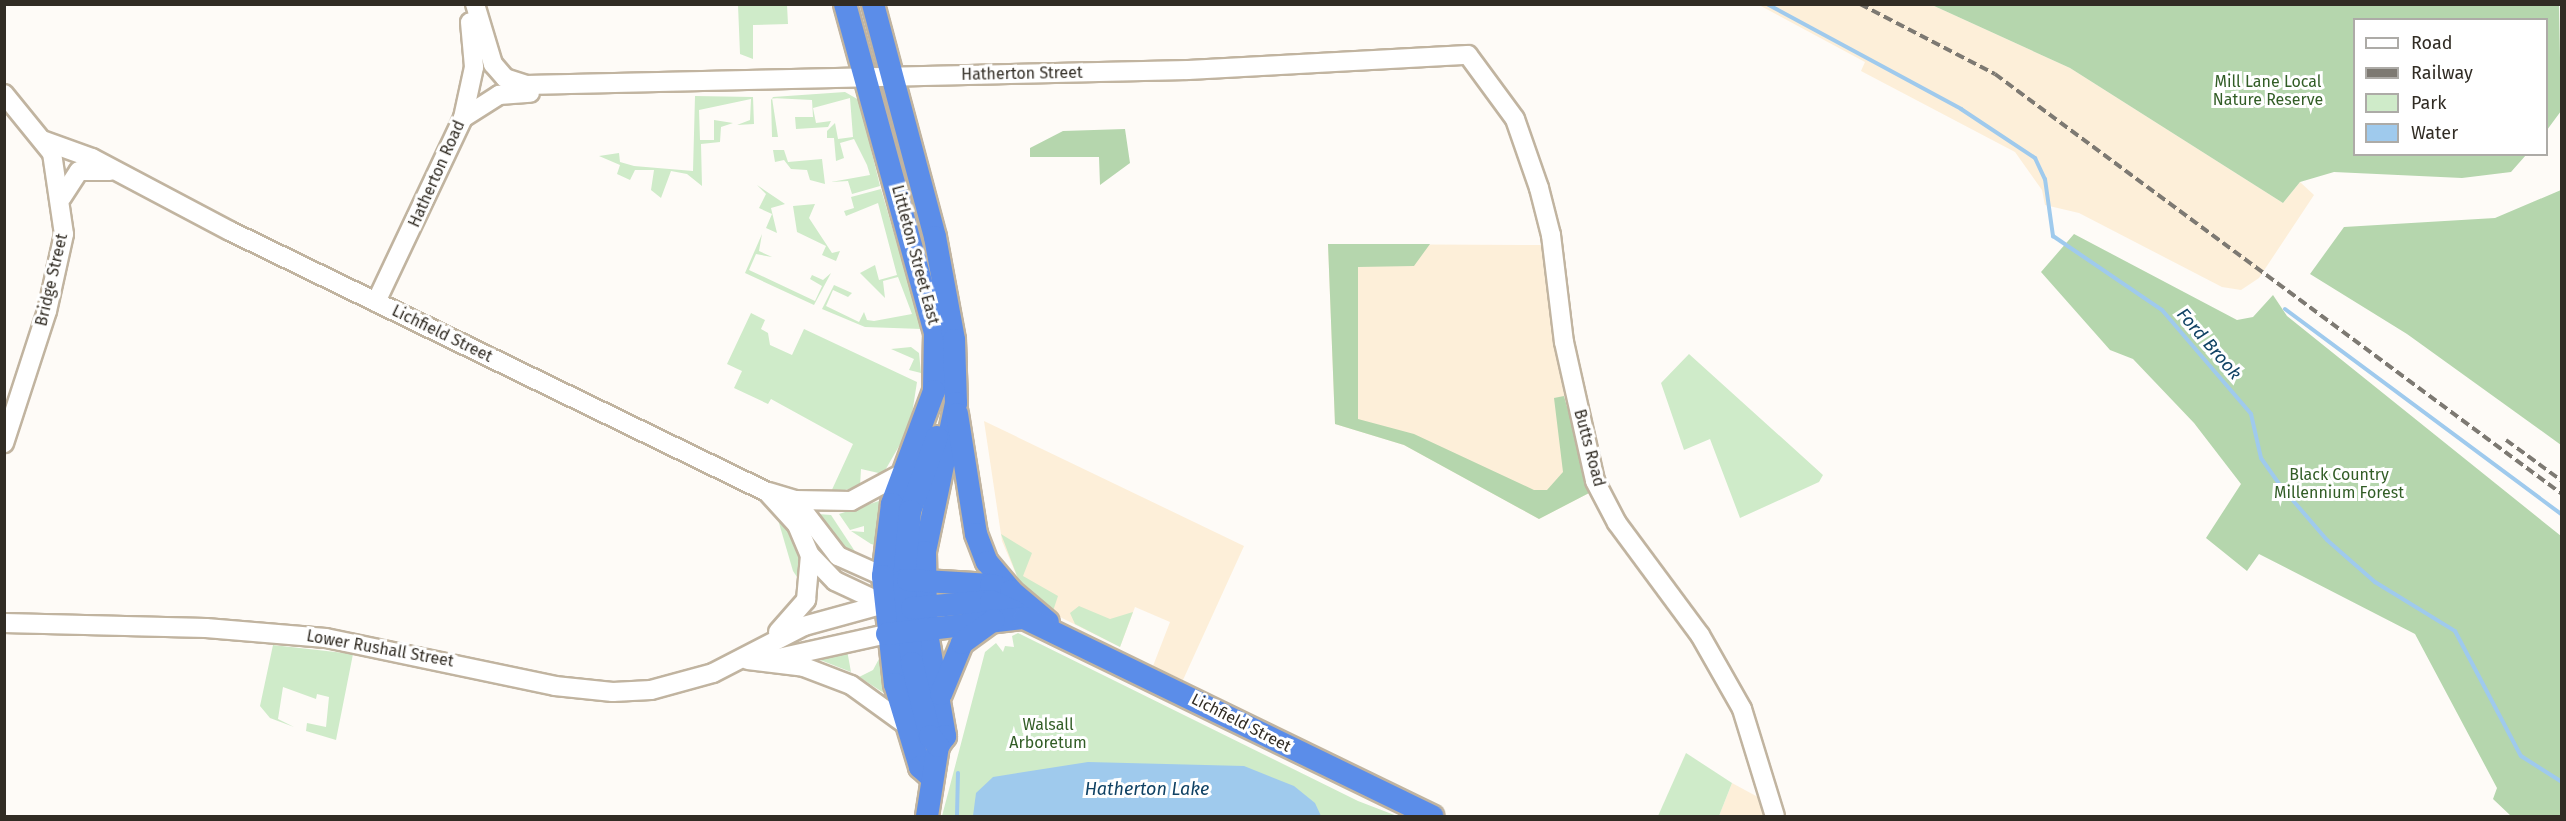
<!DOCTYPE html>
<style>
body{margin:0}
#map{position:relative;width:2566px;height:821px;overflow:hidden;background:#fefbf7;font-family:"Fira Sans",sans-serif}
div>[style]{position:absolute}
.built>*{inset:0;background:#fdefd9}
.green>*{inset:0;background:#cfebc9}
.forest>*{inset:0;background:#b5d6ad}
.water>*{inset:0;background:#9fcaed}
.stream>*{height:4px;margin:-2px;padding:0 2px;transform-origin:2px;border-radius:2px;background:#9fcaed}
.roads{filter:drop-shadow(2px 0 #c1b4a0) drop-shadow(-2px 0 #c1b4a0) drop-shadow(0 2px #c1b4a0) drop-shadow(0 -2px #c1b4a0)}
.secondary>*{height:18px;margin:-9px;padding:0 9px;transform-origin:9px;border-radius:9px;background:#fff}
.highway>*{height:22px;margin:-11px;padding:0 11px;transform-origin:11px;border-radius:11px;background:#5b8de9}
.rail>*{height:4px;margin-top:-2px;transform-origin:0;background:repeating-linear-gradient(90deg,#7d7972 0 9px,transparent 0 13.5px)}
span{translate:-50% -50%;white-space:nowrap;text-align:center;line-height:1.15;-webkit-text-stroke:6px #fff;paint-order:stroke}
.street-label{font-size:16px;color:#312c24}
.park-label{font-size:16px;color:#325d26}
.water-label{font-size:18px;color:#104264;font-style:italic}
.frame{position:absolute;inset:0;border:6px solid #312c24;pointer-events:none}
.legend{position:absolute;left:2353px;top:18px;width:195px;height:138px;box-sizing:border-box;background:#fff;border:2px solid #adaba7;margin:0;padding:8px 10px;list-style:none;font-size:18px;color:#312c24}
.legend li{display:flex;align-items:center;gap:12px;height:30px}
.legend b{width:30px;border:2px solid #adaba7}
</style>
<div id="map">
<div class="built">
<div style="clip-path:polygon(1759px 5px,1932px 5px,2070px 68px,2283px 203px,2300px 182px,2314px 195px,2259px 278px,2241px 290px,2222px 287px,2079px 213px,2045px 205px,2042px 190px,2015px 152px,1861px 71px,1865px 62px)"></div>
<div style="clip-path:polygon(1328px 244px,1545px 245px,1556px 352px,1572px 437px,1591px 492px,1539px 519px,1404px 445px,1335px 424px)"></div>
<div style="clip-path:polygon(984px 421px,1244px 546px,1183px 680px,1153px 666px,1170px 622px,1135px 607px,1120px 647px,1060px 617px,1019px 581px,1002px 541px)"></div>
<div style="clip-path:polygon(1732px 783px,1769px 803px,1772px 816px,1719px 816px)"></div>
</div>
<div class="green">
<div style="clip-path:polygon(738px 5px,787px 5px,788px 24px,753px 25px,753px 59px,740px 54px)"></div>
<div style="clip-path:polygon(845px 92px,859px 100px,880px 186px,852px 194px,848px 181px,831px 182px,870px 175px,867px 165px,854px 139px,840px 143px,844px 158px,836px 161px,834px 138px,827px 138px,827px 131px,835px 123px,838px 139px,853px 137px,850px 98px,813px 108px,816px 123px,831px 121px,828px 127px,796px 129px,795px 117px,813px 117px,812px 100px,772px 98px,778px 137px,772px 137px,771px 100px,773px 97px)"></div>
<div style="clip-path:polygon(695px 96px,753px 97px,754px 124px,737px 125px,750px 120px,751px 99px,699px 110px,700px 140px,714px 140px,714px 120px,733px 123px,721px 127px,720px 142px,701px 144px,702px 186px,687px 174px,671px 171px,661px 198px,651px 190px,654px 170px,635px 170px,630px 180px,617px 174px,620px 165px,599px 156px,619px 153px,620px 162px,634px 166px,693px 171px)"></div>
<div style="clip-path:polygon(773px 150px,784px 150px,788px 162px,822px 159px,825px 184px,810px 180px,807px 170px,791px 169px,784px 160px,775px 162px)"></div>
<div style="clip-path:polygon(757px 185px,785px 204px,771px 208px,777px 233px,766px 228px,772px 214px,759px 208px,766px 194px)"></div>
<div style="clip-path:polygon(881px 189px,922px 329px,865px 327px,822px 309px,834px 285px,852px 293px,848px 297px,833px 290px,826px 306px,859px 322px,864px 312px,867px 320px,874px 321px,912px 314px,898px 277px,883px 281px,885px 298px,860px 273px,875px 265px,879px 280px,897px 275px,878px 203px,846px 216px,844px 211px,854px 208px,851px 197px)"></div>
<div style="clip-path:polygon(815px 204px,809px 218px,832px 253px,840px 251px,836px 261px,822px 255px,826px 246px,797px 232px,793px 206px)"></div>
<div style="clip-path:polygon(762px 234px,759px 251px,772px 257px,756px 254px,749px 270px,815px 301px,822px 286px,810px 279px,812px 275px,823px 280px,831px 273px,814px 305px,745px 273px)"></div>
<div style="clip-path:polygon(751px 313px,765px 320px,761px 329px,768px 333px,770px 345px,792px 355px,804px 329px,917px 382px,910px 427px,883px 474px,861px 469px,860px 486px,830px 494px,853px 444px,771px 399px,768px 404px,734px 388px,742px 371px,727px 364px)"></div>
<div style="clip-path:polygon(911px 347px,919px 353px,921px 373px,909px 370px,914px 359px,891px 349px)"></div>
<div style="clip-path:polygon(1689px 354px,1823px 475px,1819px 482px,1740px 518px,1710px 439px,1684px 450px,1661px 383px)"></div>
<div style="clip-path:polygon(882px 500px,875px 545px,871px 544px,851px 531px,864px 532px,864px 526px,850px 530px,839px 514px)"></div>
<div style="clip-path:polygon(774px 506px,801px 553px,803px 586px,793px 571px)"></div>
<div style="clip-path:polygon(818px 514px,831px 515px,858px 556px,843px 550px)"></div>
<div style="clip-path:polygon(1001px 534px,1032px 553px,1023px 576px,1058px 596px,1053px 611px,1019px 581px)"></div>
<div style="clip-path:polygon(1079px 606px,1110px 619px,1133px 612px,1120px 647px,1075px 624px,1070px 613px)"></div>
<div style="clip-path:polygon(1018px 633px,1358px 801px,1397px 816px,942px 816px,985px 652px,996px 643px,1003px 652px,1005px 646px,1014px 647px,1012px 636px)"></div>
<div style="clip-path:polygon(273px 645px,353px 654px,336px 740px,306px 731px,307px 723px,326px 727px,329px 697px,317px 694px,316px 699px,283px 687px,278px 719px,294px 727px,270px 718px,260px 706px)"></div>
<div style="clip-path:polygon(847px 650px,851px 672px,815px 658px)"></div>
<div style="clip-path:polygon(880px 657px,889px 693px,887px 695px,859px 677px,873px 670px)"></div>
<div style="clip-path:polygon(1686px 753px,1732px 783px,1719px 816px,1658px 816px)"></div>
</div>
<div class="forest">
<div style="clip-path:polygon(1932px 5px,2559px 5px,2561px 111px,2547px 130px,2546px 20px,2354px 20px,2354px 154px,2526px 155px,2511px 172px,2462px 178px,2334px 172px,2300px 182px,2283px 203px,2070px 68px)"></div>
<div style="clip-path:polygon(1125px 129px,1130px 163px,1100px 185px,1099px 157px,1030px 157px,1030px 148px,1063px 131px)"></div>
<div style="clip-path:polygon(2561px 190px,2561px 445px,2407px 334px,2310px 274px,2344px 227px,2495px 218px)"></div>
<div style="clip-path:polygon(2074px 234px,2237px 320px,2253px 317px,2273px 295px,2287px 316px,2561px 536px,2561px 816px,2511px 816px,2493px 799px,2497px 788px,2415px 634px,2259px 554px,2247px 571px,2206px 538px,2241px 484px,2194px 423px,2133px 359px,2110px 350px,2041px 272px)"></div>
<div style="clip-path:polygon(1328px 244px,1430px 244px,1414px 266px,1358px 267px,1358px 419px,1414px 434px,1534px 490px,1547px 490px,1563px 472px,1554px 398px,1564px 396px,1591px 492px,1539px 519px,1404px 445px,1335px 424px)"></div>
</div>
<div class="water">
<div style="clip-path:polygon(1088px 762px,1244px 766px,1294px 786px,1315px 803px,1321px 816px,973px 816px,976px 793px,993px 777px)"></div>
</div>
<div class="stream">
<div style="left:1767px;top:4px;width:221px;rotate:28.4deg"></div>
<div style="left:1961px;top:109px;width:89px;rotate:33.5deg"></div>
<div style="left:2035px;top:158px;width:23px;rotate:65deg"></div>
<div style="left:2045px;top:179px;width:58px;rotate:82deg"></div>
<div style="left:2053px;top:236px;width:132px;rotate:34.2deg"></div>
<div style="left:2162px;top:310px;width:137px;rotate:49.4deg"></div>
<div style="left:2251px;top:414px;width:45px;rotate:77.2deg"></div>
<div style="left:2261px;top:458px;width:38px;rotate:55deg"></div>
<div style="left:2283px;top:489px;width:67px;rotate:49.2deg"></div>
<div style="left:2327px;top:540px;width:64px;rotate:41.2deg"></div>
<div style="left:2375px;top:582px;width:94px;rotate:31.5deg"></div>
<div style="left:2455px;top:631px;width:141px;rotate:62.2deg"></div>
<div style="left:2521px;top:756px;width:49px;rotate:32.4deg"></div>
<div style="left:2285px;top:309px;width:345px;rotate:36.6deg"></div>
<div style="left:957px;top:816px;width:43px;rotate:-88.7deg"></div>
</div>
<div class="roads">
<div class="secondary">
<div style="left:475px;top:4px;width:63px;rotate:73.3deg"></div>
<div style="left:493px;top:64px;width:18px;rotate:49deg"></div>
<div style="left:505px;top:78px;width:22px;rotate:18deg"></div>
<div style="left:526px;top:85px;width:662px;rotate:-1.3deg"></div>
<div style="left:1188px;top:70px;width:280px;rotate:-3.1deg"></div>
<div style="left:1468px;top:55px;width:79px;rotate:53.7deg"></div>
<div style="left:1515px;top:119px;width:73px;rotate:70.8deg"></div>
<div style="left:1539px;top:188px;width:49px;rotate:75.7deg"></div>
<div style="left:1551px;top:235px;width:108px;rotate:83.1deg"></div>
<div style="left:1564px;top:342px;width:142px;rotate:77.4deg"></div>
<div style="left:1595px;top:481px;width:47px;rotate:62.4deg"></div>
<div style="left:1617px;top:523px;width:139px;rotate:53.5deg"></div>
<div style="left:1700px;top:635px;width:85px;rotate:60.4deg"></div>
<div style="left:1742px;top:709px;width:112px;rotate:72.9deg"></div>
<div style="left:4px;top:94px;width:76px;rotate:50.9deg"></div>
<div style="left:52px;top:153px;width:82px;rotate:81.6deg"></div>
<div style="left:64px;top:234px;width:79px;rotate:102.4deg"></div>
<div style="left:47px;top:311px;width:139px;rotate:108deg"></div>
<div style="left:463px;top:118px;width:43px;rotate:-32.6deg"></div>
<div style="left:499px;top:95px;width:31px;rotate:-4deg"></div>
<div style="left:42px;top:140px;width:53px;rotate:19.8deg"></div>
<div style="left:92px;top:158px;width:156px;rotate:27.9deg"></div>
<div style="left:230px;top:231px;width:597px;rotate:25.92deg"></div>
<div style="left:767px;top:492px;width:45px;rotate:47.7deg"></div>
<div style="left:797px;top:525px;width:33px;rotate:67deg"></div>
<div style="left:810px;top:555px;width:36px;rotate:46deg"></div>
<div style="left:835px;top:581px;width:54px;rotate:25.1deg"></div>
<div style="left:62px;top:197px;width:31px;rotate:-57deg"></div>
<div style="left:79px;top:171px;width:31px"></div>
<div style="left:376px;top:302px;width:204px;rotate:-64.7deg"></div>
<div style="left:463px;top:118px;width:52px;rotate:-77.8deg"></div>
<div style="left:474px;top:67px;width:45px;rotate:-95.1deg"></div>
<div style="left:769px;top:492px;width:27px;rotate:17deg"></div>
<div style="left:795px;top:500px;width:71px;rotate:52.5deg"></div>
<div style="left:838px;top:556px;width:49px;rotate:24deg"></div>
<div style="left:795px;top:500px;width:56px;rotate:1deg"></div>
<div style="left:851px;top:501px;width:59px;rotate:-28.3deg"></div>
<div style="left:4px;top:623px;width:202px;rotate:1.4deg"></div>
<div style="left:206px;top:628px;width:120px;rotate:4.8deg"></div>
<div style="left:326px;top:638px;width:234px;rotate:11.8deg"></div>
<div style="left:555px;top:686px;width:58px;rotate:5.9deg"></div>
<div style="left:613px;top:692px;width:38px;rotate:-3deg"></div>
<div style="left:651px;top:690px;width:64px;rotate:-15.3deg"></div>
<div style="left:713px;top:673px;width:102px;rotate:-27.3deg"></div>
<div style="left:804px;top:626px;width:83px;rotate:-15.4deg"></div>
<div style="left:778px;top:632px;width:43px;rotate:-48.8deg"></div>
<div style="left:806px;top:600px;width:45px;rotate:-84.9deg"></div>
<div style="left:774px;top:659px;width:116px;rotate:-12.5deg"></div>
<div style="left:748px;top:660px;width:56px;rotate:7.1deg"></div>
<div style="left:804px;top:667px;width:50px;rotate:21deg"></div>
<div style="left:851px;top:685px;width:72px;rotate:35.9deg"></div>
</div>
<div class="highway">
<div style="left:845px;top:4px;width:341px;rotate:74.7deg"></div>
<div style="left:935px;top:333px;width:58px;rotate:91deg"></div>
<div style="left:934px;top:391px;width:121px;rotate:110.4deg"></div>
<div style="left:892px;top:504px;width:73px;rotate:97.1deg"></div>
<div style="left:883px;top:576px;width:109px;rotate:83.7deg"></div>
<div style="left:895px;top:684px;width:87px;rotate:73.2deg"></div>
<div style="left:920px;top:767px;width:15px;rotate:42deg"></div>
<div style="left:873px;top:4px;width:241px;rotate:75.1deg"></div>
<div style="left:935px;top:237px;width:105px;rotate:79.5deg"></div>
<div style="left:954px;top:340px;width:63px;rotate:88.2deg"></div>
<div style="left:956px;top:403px;width:152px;rotate:101.8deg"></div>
<div style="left:925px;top:552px;width:76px;rotate:89.2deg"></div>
<div style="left:926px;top:628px;width:110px;rotate:80deg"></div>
<div style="left:945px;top:736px;width:12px;rotate:125deg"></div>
<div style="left:938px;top:746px;width:71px;rotate:98.9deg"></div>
<div style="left:957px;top:414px;width:121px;rotate:81deg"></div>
<div style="left:976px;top:534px;width:30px;rotate:69deg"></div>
<div style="left:987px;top:562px;width:38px;rotate:50deg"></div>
<div style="left:937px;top:437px;width:79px;rotate:110deg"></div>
<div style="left:910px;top:511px;width:69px;rotate:95deg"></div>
<div style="left:904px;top:580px;width:83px;rotate:84.5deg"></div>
<div style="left:912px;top:663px;width:75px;rotate:76.1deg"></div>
<div style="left:930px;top:736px;width:13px;rotate:51deg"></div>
<div style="left:908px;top:580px;width:83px;rotate:3.4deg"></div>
<div style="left:991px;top:585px;width:21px;rotate:17deg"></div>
<div style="left:1011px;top:591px;width:48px;rotate:40deg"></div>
<div style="left:912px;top:608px;width:79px;rotate:-5.1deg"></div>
<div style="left:991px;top:601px;width:27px;rotate:24deg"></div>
<div style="left:887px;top:634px;width:138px;rotate:-6.7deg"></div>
<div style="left:1024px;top:618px;width:454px;rotate:25.9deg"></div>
<div style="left:941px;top:694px;width:55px;rotate:-67.6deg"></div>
<div style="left:962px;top:643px;width:39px;rotate:-36deg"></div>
</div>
</div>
<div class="rail">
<div style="left:1860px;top:4px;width:152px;rotate:27.4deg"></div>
<div style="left:1995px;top:74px;width:706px;rotate:36.53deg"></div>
<div style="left:2506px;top:440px;width:69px;rotate:36.2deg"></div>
</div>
<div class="street-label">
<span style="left:1022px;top:74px;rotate:-1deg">Hatherton Street</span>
<span style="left:437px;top:174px;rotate:-66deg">Hatherton Road</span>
<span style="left:915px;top:255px;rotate:75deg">Littleton Street East</span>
<span style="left:52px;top:280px;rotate:-77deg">Bridge Street</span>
<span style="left:442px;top:334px;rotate:26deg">Lichfield Street</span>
<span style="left:1589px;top:448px;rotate:75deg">Butts Road</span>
<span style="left:380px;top:649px;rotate:10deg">Lower Rushall Street</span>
<span style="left:1241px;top:723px;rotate:27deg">Lichfield Street</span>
</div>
<div class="park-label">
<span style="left:2268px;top:91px">Mill Lane Local<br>Nature Reserve</span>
<span style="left:2339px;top:484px">Black Country<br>Millennium Forest</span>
<span style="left:1048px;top:734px">Walsall<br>Arboretum</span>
</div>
<div class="water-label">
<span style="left:2209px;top:344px;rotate:49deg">Ford Brook</span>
<span style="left:1147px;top:789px">Hatherton Lake</span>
</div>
<div class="frame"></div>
<ul class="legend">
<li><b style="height:8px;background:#fff"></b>Road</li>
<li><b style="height:8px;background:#7d7972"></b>Railway</li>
<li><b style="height:16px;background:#cfebc9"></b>Park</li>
<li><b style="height:16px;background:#9fcaed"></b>Water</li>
</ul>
</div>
